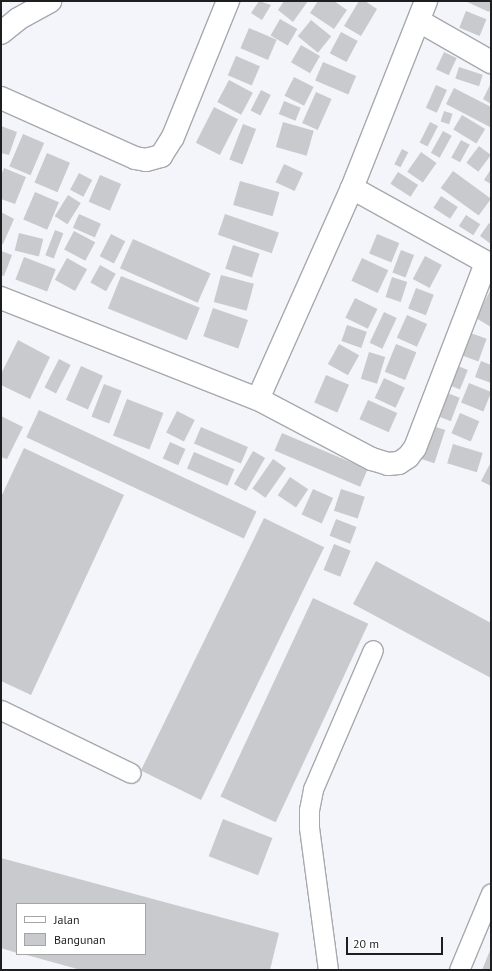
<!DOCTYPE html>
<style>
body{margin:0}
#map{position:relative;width:492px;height:971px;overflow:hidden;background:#f3f5fa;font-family:"PT Sans",sans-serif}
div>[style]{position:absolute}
.building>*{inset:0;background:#c8cace;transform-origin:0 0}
.roads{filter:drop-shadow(1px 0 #a7a9ad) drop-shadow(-1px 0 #a7a9ad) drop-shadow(0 1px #a7a9ad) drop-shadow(0 -1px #a7a9ad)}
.service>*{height:19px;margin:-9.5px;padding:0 9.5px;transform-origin:9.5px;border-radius:9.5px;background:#fff}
.minor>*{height:22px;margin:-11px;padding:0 11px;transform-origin:11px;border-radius:11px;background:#fff}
span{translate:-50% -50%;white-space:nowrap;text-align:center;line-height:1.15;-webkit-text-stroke:4px #fff;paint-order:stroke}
.frame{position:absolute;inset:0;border:2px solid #1d1e1f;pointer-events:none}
.legend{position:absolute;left:16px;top:903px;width:130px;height:52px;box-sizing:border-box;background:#fff;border:1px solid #a5a5a5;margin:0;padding:5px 7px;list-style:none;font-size:12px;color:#1d1e1f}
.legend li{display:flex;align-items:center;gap:8px;height:20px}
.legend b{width:20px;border:1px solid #a5a5a5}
.scale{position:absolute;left:346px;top:937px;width:97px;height:18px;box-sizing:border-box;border:2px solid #1d1e1f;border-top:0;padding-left:5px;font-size:12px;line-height:14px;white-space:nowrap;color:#1d1e1f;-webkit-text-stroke:3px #fff;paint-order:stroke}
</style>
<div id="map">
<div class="building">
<div style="clip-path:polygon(259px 1px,271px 5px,262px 20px,251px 13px)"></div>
<div style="clip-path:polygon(284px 1px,308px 1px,293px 22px,278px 10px)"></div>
<div style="clip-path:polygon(318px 1px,334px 1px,347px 10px,334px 29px,310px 13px)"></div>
<div style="clip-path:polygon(359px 1px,365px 1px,377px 9px,361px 36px,344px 26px)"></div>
<div style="clip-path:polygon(465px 1px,491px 1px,491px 8px,489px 12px)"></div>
<div style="left:466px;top:11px;width:22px;height:18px;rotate:22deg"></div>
<div style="left:280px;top:19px;width:20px;height:19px;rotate:30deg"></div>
<div style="left:311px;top:20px;width:26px;height:21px;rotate:39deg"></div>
<div style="left:249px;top:28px;width:30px;height:22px;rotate:23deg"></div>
<div style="left:341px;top:32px;width:19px;height:24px;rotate:28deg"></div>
<div style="left:301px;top:45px;width:22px;height:20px;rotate:30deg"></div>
<div style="left:444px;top:52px;width:14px;height:19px;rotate:25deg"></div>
<div style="left:236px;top:56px;width:26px;height:21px;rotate:23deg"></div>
<div style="left:323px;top:62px;width:36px;height:20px;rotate:23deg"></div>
<div style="left:459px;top:67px;width:25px;height:12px;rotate:18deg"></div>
<div style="left:294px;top:77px;width:22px;height:21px;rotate:27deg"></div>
<div style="left:229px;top:80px;width:27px;height:25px;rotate:28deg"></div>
<div style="clip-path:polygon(491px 83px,491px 104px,483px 99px)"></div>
<div style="left:436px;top:85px;width:12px;height:25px;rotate:24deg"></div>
<div style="clip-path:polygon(454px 88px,491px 107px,490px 127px,446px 104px)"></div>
<div style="left:261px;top:90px;width:11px;height:23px;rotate:27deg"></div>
<div style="left:316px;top:92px;width:17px;height:34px;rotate:24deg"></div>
<div style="left:284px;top:101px;width:18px;height:14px;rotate:22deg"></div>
<div style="left:214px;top:107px;width:27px;height:40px;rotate:27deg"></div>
<div style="left:444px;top:111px;width:9px;height:11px;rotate:18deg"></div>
<div style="left:462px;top:115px;width:27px;height:17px;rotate:31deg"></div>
<div style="left:283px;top:122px;width:32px;height:26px;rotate:16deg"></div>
<div style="left:430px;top:122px;width:9px;height:23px;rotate:27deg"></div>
<div style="left:243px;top:124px;width:14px;height:38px;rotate:21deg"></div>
<div style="clip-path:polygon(1px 126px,17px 132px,9px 155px,1px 153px)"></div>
<div style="left:443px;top:131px;width:10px;height:25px;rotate:29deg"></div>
<div style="left:23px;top:134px;width:23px;height:35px;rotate:23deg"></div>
<div style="left:461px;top:140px;width:10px;height:20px;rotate:29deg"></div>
<div style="left:479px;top:146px;width:15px;height:21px;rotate:37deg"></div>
<div style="left:402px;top:149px;width:7px;height:17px;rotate:27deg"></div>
<div style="left:421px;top:152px;width:19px;height:24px;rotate:35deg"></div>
<div style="left:47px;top:153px;width:25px;height:32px;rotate:23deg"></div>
<div style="left:284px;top:164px;width:21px;height:20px;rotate:25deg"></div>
<div style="clip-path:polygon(4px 168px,26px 177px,15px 204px,1px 199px,1px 176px)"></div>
<div style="clip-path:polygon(491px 169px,491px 184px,484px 180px)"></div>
<div style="left:453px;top:171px;width:47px;height:21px;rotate:36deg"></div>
<div style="left:398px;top:172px;width:24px;height:14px;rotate:33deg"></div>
<div style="left:79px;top:173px;width:15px;height:19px;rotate:28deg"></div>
<div style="left:100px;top:175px;width:23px;height:29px;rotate:23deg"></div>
<div style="left:240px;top:181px;width:41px;height:25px;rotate:16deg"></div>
<div style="left:35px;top:192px;width:26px;height:30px;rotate:23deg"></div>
<div style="left:68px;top:195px;width:15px;height:25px;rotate:32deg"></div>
<div style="left:441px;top:196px;width:20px;height:14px;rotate:33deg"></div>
<div style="clip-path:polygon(1px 212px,14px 219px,3px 244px,1px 243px)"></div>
<div style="left:79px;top:214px;width:24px;height:15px;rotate:24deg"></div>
<div style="left:225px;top:214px;width:57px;height:22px;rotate:19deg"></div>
<div style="left:466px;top:215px;width:17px;height:13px;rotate:33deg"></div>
<div style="clip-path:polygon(489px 223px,491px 225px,491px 244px,480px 236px)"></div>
<div style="left:55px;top:230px;width:9px;height:27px;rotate:21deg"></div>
<div style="left:74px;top:231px;width:24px;height:21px;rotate:28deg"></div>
<div style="left:19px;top:233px;width:25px;height:18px;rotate:14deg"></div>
<div style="left:111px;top:234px;width:16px;height:25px;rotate:27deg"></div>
<div style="left:377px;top:234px;width:24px;height:21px;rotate:22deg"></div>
<div style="left:133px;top:239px;width:85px;height:32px;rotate:24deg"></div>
<div style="left:233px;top:245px;width:28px;height:25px;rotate:18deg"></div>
<div style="left:401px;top:250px;width:14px;height:24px;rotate:21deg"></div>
<div style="clip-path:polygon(1px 251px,12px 255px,4px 276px,1px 275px)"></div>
<div style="left:425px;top:256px;width:19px;height:26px;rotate:28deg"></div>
<div style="left:24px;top:257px;width:34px;height:24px;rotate:21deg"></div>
<div style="left:67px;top:258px;width:23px;height:25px;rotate:29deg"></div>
<div style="left:362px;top:258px;width:29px;height:25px;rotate:25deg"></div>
<div style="left:100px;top:265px;width:18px;height:20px;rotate:29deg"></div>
<div style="left:221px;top:275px;width:34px;height:28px;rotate:15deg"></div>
<div style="left:121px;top:276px;width:85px;height:35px;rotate:22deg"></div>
<div style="left:392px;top:277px;width:16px;height:21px;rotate:18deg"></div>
<div style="left:416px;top:288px;width:19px;height:22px;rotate:21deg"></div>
<div style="clip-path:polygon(491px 289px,491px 327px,476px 318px)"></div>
<div style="left:355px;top:298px;width:25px;height:22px;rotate:26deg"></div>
<div style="left:213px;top:308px;width:37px;height:30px;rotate:19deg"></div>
<div style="left:384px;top:312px;width:14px;height:34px;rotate:25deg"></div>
<div style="left:407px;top:315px;width:22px;height:25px;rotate:24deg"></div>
<div style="left:347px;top:325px;width:21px;height:17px;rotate:19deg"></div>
<div style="left:465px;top:331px;width:23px;height:24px;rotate:20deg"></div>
<div style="clip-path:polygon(18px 340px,50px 357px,30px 399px,1px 385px,1px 374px)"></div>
<div style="left:339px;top:344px;width:23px;height:23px;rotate:29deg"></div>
<div style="left:396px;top:344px;width:22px;height:30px;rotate:22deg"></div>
<div style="left:369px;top:352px;width:17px;height:28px;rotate:17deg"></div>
<div style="left:59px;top:359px;width:13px;height:32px;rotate:27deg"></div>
<div style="clip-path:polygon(481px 361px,491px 365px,491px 383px,475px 377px)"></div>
<div style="left:453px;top:364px;width:16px;height:21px;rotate:22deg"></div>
<div style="left:81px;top:366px;width:24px;height:37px;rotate:24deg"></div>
<div style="left:326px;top:375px;width:25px;height:30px;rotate:23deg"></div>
<div style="left:384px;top:378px;width:23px;height:22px;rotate:25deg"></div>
<div style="left:469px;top:383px;width:24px;height:21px;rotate:22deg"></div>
<div style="left:104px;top:384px;width:19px;height:35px;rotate:21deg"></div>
<div style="left:442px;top:391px;width:19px;height:25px;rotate:21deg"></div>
<div style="left:127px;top:399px;width:39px;height:39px;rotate:21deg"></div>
<div style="left:368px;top:400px;width:32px;height:21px;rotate:24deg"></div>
<div style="left:39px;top:410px;width:240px;height:30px;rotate:25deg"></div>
<div style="left:177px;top:411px;width:20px;height:24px;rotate:27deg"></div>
<div style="left:460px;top:413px;width:21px;height:22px;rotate:23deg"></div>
<div style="clip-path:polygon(1px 416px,23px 427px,7px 459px,1px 457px)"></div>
<div style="left:430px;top:425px;width:16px;height:35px;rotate:18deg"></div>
<div style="left:201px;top:427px;width:51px;height:18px;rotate:23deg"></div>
<div style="left:282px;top:433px;width:93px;height:19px;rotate:23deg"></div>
<div style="left:170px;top:442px;width:17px;height:18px;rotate:24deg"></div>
<div style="left:453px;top:444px;width:31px;height:20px;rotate:17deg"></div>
<div style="clip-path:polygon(24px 448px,124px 495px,31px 695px,1px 681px,1px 497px)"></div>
<div style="left:253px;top:451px;width:14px;height:38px;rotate:30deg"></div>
<div style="left:194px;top:452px;width:44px;height:18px;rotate:23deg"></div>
<div style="left:273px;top:459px;width:16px;height:36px;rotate:35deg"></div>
<div style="clip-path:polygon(491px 462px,491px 486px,481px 481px)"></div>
<div style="left:290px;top:477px;width:22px;height:22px;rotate:34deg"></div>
<div style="left:313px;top:489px;width:22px;height:28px;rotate:24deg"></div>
<div style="left:341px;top:489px;width:25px;height:23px;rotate:18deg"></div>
<div style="left:264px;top:518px;width:67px;height:281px;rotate:26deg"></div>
<div style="left:336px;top:519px;width:22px;height:18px;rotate:21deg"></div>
<div style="left:334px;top:544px;width:18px;height:28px;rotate:22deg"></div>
<div style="clip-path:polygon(376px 561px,491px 623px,491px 678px,353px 604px)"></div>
<div style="left:313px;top:598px;width:61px;height:219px;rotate:25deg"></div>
<div style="left:223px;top:819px;width:53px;height:40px;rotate:21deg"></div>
<div style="clip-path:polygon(1px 858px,279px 933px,270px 970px,81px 970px,23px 954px,145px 954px,145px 904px,17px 904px,17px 953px,1px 948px)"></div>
<div style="clip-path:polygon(491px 948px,491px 970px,482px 970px)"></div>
</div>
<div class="roads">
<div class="service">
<div style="left:1px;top:710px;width:144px;rotate:25.9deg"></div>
<div style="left:328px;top:970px;width:144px;rotate:-97.6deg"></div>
<div style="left:309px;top:827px;width:17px;rotate:-90deg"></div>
<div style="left:309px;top:810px;width:21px;rotate:-79deg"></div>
<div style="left:313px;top:789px;width:151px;rotate:-66.7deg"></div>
<div style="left:459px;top:970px;width:83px;rotate:-67.4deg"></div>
</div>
<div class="minor">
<div style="left:419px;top:21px;width:83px;rotate:29.7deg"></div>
<div style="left:1px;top:33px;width:22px;rotate:-39deg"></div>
<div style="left:18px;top:19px;width:37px;rotate:-29deg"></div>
<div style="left:1px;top:98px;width:147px;rotate:24.1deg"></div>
<div style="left:135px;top:158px;width:11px;rotate:10deg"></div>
<div style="left:146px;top:160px;width:16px;rotate:-15deg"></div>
<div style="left:161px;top:156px;width:22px;rotate:-58deg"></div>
<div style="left:173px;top:137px;width:147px;rotate:-68deg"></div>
<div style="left:352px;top:188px;width:159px;rotate:29deg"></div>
<div style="left:1px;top:298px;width:276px;rotate:21.5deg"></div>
<div style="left:258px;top:399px;width:231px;rotate:-66deg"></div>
<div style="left:352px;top:188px;width:201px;rotate:-68.4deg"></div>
<div style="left:258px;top:399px;width:129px;rotate:27.8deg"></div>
<div style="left:372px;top:459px;width:17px;rotate:17deg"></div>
<div style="left:388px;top:464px;width:11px;rotate:-5deg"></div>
<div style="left:399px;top:463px;width:11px;rotate:-34deg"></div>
<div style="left:408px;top:457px;width:11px;rotate:-52deg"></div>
<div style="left:415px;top:448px;width:198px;rotate:-69deg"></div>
</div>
</div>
<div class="frame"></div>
<ul class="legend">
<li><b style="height:5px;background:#fff"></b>Jalan</li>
<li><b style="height:11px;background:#c8cace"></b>Bangunan</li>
</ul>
<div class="scale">20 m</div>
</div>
